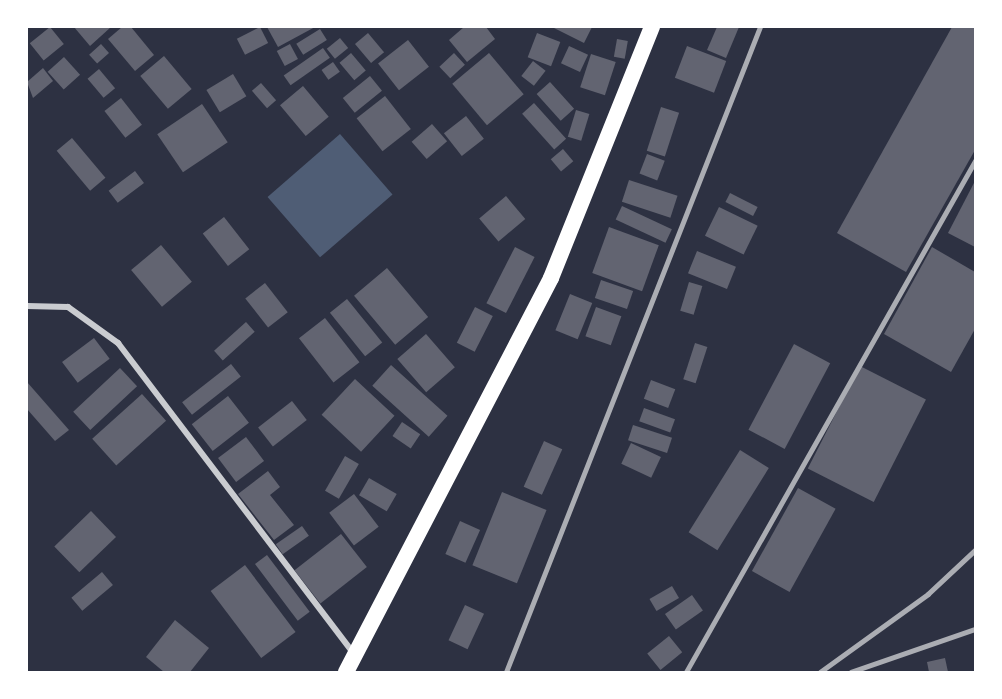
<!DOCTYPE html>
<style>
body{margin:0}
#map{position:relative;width:1002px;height:699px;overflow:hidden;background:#2d3142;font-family:Lora,serif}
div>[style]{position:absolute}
.water>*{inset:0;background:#4f5d75;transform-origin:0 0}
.building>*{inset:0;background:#626471;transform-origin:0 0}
.minor>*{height:6px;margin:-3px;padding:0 3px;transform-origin:3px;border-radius:3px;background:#caccd0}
.trunk>*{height:16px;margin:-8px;padding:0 8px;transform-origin:8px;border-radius:8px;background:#fff}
.rail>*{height:4.5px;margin:-2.25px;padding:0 2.25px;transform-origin:2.25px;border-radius:2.25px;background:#abadb3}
span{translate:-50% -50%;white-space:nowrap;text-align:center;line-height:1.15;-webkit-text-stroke:6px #fff;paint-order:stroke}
.frame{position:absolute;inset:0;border:28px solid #fff;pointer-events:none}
</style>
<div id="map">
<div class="water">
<div style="left:340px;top:134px;width:80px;height:96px;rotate:49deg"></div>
</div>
<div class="building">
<div style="left:50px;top:27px;width:22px;height:26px;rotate:51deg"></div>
<div style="clip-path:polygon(74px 27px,111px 27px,90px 46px)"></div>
<div style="clip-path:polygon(122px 27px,131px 27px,154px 55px,135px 71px,108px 39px)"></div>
<div style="left:260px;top:27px;width:18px;height:26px;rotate:63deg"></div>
<div style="clip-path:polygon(267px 27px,315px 27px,278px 47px)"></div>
<div style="clip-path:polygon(464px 27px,486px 27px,495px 39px,467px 62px,449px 40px)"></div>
<div style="clip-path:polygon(552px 27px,592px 27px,584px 43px)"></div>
<div style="clip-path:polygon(717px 27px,739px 27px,726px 58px,707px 50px)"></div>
<div style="clip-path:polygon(952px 27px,975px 27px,975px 150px,906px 272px,837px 233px)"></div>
<div style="left:320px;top:29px;width:13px;height:28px;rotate:58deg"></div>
<div style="left:368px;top:33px;width:25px;height:17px;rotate:50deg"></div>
<div style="left:537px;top:33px;width:25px;height:26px;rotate:21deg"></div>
<div style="left:340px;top:38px;width:13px;height:17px;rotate:51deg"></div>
<div style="left:617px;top:39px;width:11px;height:18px;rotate:10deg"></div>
<div style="left:408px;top:40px;width:34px;height:38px;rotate:52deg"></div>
<div style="left:101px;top:44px;width:12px;height:16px;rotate:48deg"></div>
<div style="left:290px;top:44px;width:17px;height:15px;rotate:62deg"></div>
<div style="left:569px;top:46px;width:21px;height:19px;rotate:25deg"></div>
<div style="left:687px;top:46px;width:42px;height:34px;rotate:21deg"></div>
<div style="left:323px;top:48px;width:12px;height:48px;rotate:55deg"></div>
<div style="left:351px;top:53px;width:23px;height:15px;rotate:50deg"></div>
<div style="left:454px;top:53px;width:16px;height:20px;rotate:47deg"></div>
<div style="left:489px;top:53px;width:54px;height:48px;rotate:50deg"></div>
<div style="left:591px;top:54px;width:26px;height:35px;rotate:18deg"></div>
<div style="left:164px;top:56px;width:43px;height:31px;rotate:50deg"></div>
<div style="left:64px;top:57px;width:24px;height:22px;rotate:48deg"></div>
<div style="left:533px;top:61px;width:16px;height:19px;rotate:38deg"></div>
<div style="left:333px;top:62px;width:12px;height:14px;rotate:55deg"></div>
<div style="clip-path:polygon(43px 68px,53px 81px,33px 98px,27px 82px)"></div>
<div style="left:99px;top:69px;width:25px;height:15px;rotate:50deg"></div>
<div style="left:233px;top:74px;width:26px;height:31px;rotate:59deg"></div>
<div style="left:370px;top:76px;width:19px;height:35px;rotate:51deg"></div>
<div style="left:550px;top:82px;width:36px;height:18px;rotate:48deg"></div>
<div style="left:261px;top:83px;width:23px;height:12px;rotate:49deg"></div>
<div style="left:303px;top:86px;width:40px;height:30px;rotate:50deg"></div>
<div style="left:385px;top:96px;width:42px;height:36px;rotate:52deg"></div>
<div style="left:121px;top:98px;width:34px;height:21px;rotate:52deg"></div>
<div style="left:534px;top:103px;width:48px;height:16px;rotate:48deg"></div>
<div style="left:202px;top:104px;width:46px;height:54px;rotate:56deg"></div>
<div style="left:661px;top:107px;width:19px;height:46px;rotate:18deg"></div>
<div style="left:576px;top:110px;width:14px;height:28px;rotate:17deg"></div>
<div style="left:466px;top:116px;width:29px;height:28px;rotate:52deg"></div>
<div style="left:432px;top:124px;width:23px;height:27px;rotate:49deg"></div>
<div style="left:72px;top:138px;width:52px;height:20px;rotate:50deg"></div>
<div style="left:563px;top:149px;width:16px;height:16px;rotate:50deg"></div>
<div style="left:647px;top:154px;width:19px;height:21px;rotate:21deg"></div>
<div style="left:135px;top:171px;width:15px;height:33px;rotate:53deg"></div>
<div style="left:629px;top:180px;width:51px;height:23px;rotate:18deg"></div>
<div style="clip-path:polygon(975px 181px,975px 247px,948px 233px)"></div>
<div style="left:730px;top:193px;width:31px;height:10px;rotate:27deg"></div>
<div style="left:506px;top:196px;width:30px;height:35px;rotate:50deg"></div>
<div style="left:622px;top:206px;width:55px;height:15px;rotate:25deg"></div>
<div style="left:719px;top:207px;width:43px;height:32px;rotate:26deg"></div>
<div style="left:224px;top:217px;width:41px;height:27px;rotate:52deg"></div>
<div style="left:609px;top:227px;width:53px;height:49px;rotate:20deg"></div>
<div style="left:161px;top:245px;width:48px;height:39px;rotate:50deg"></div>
<div style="left:515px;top:247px;width:22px;height:63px;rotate:27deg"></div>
<div style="clip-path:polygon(932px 247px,975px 272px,975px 329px,951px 372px,884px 334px)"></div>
<div style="left:697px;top:251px;width:42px;height:24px;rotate:22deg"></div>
<div style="left:387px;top:268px;width:64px;height:43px;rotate:50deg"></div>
<div style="left:601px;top:280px;width:34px;height:19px;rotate:19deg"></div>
<div style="left:689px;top:282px;width:14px;height:30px;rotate:17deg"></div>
<div style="left:265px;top:283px;width:37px;height:25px;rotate:52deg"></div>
<div style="left:570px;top:294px;width:24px;height:39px;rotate:22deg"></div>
<div style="left:347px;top:299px;width:56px;height:22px;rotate:51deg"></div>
<div style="left:475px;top:307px;width:20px;height:40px;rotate:27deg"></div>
<div style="left:596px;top:307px;width:27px;height:31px;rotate:20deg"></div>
<div style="left:325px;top:318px;width:56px;height:33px;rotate:52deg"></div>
<div style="left:246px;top:322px;width:13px;height:43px;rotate:48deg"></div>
<div style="left:426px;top:334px;width:44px;height:38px;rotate:49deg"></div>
<div style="left:94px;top:338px;width:26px;height:40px;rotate:53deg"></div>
<div style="left:695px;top:343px;width:13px;height:38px;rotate:18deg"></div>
<div style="left:794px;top:344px;width:41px;height:97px;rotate:28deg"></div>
<div style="left:231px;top:364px;width:16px;height:62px;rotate:52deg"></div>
<div style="left:391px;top:365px;width:76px;height:28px;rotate:42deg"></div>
<div style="left:860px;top:366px;width:74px;height:115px;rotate:27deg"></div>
<div style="left:120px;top:368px;width:25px;height:64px;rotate:47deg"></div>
<div style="left:355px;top:379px;width:54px;height:49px;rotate:43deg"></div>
<div style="left:651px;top:380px;width:26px;height:20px;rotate:21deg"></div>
<div style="clip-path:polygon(27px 382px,69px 430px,55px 441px,27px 409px)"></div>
<div style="left:142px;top:394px;width:36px;height:67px;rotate:48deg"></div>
<div style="left:228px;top:396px;width:34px;height:46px;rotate:52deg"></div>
<div style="left:292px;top:401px;width:24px;height:43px;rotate:52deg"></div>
<div style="left:644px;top:408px;width:33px;height:14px;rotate:20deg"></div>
<div style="left:402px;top:422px;width:22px;height:17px;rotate:34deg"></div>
<div style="left:633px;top:425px;width:41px;height:16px;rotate:18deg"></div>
<div style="left:246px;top:437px;width:30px;height:35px;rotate:53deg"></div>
<div style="left:544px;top:441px;width:20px;height:50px;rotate:24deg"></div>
<div style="left:631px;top:443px;width:33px;height:23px;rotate:25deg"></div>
<div style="left:740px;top:450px;width:34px;height:97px;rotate:32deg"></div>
<div style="left:345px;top:456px;width:16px;height:40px;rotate:30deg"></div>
<div style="clip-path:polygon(268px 471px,280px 487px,270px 495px,294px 525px,274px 540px,238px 494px)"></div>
<div style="left:369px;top:478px;width:32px;height:20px;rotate:30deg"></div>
<div style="left:798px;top:488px;width:43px;height:95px;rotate:29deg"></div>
<div style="left:502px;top:492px;width:48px;height:79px;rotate:22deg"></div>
<div style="left:354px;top:494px;width:41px;height:31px;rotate:53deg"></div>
<div style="left:91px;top:511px;width:36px;height:51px;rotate:46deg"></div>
<div style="left:460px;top:521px;width:22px;height:36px;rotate:24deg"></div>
<div style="left:302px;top:526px;width:12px;height:32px;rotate:55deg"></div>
<div style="left:341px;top:534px;width:42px;height:59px;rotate:52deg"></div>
<div style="left:267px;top:555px;width:71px;height:15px;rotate:53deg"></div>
<div style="left:245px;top:565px;width:84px;height:43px;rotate:53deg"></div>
<div style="left:102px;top:572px;width:17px;height:40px;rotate:50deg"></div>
<div style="left:672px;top:586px;width:14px;height:26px;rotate:60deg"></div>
<div style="left:692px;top:595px;width:19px;height:33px;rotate:55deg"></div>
<div style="left:465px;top:605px;width:21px;height:39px;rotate:25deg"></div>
<div style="clip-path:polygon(175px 620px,209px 648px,190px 672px,164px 672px,146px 657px)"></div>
<div style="left:669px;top:636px;width:21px;height:28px;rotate:51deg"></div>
<div style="clip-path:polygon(945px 658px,948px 672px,929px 672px,927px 662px)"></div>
</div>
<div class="minor">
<div style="left:27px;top:306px;width:41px;rotate:1.4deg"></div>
<div style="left:68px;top:307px;width:62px;rotate:35.8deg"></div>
<div style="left:118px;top:343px;width:389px;rotate:52.8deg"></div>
</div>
<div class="trunk">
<div style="left:346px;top:672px;width:444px;rotate:-62.5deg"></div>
<div style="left:551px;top:278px;width:271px;rotate:-68.1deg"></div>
</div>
<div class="rail">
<div style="left:506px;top:672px;width:693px;rotate:-68.51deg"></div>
<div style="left:686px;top:672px;width:587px;rotate:-60.51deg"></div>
<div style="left:820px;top:672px;width:133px;rotate:-35.8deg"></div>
<div style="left:928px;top:594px;width:64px;rotate:-43.1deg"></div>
<div style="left:851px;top:672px;width:131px;rotate:-19.1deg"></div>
</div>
<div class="frame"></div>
</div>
